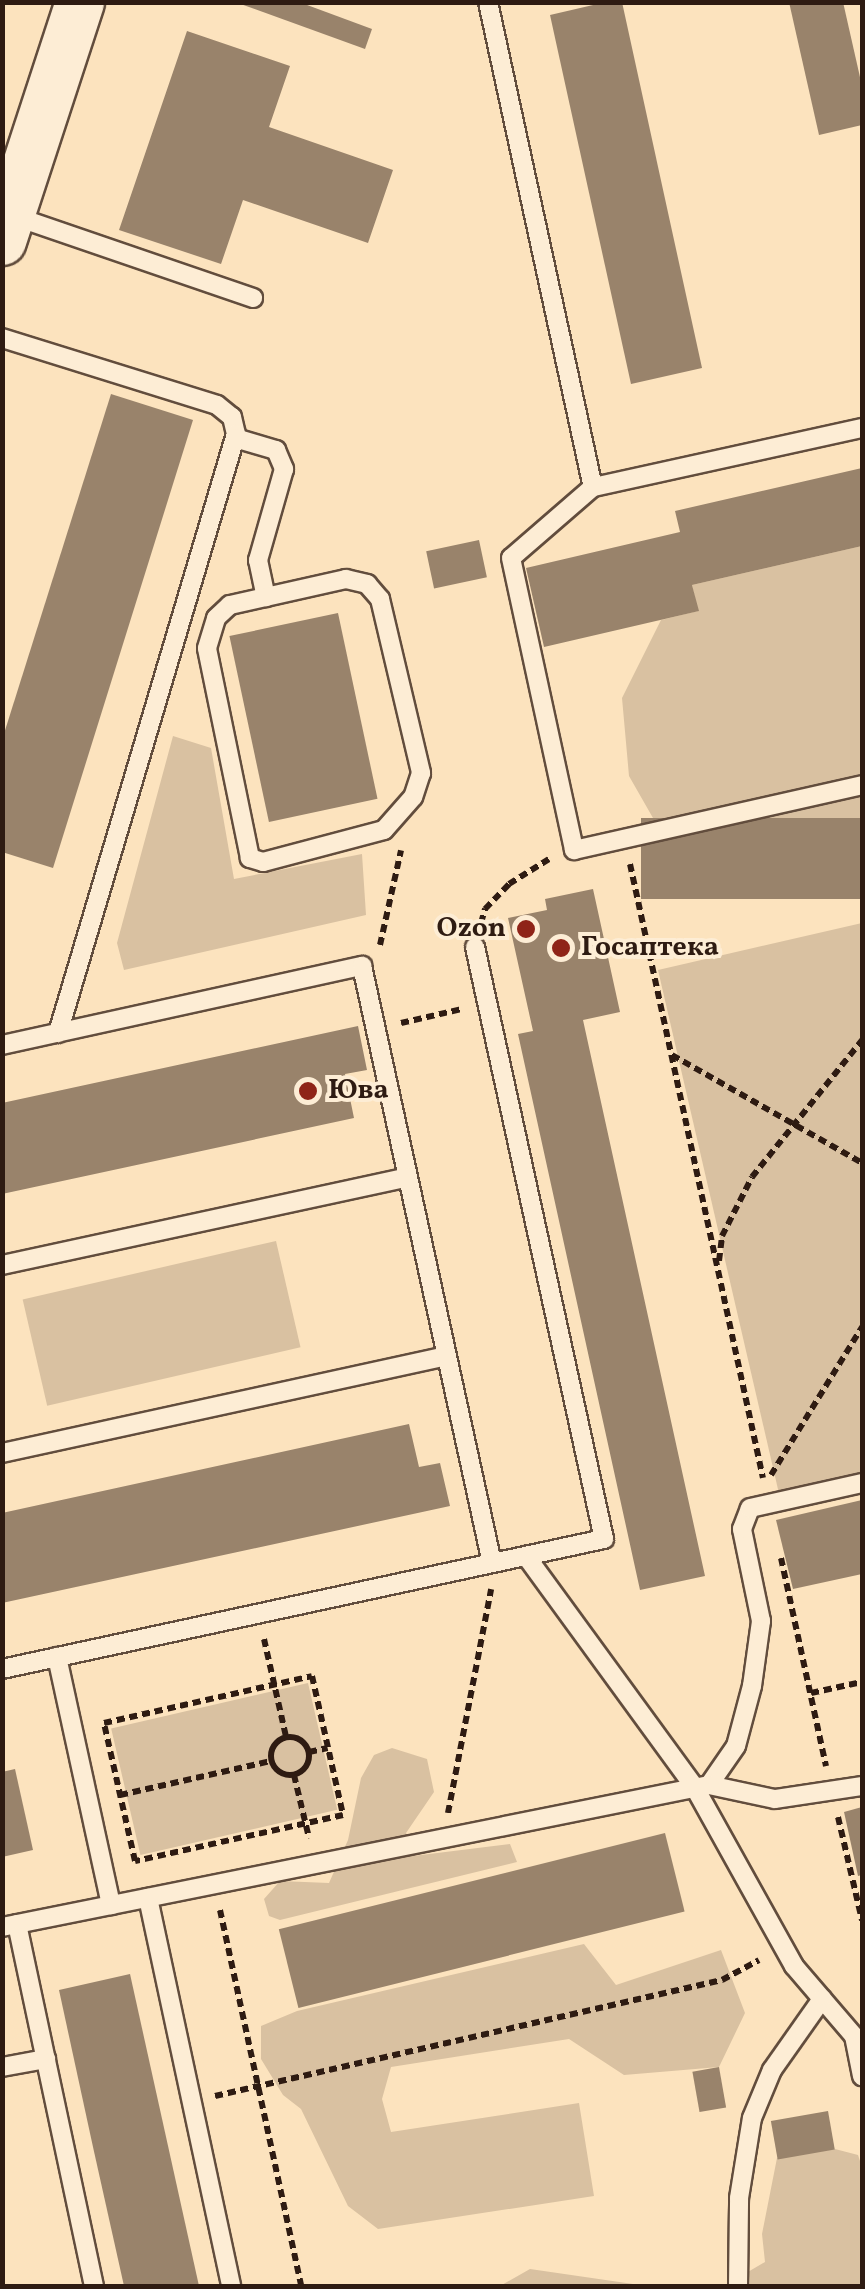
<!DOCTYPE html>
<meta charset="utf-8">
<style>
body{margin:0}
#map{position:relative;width:865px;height:2289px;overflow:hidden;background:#fce3be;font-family:Vollkorn,serif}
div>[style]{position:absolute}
.green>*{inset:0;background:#d9c1a1;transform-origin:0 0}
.building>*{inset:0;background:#99836b;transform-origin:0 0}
.path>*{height:6px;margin-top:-3px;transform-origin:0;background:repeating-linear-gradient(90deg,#2e1b12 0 8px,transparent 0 13px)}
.path>.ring{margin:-3px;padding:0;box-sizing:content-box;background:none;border:6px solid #2e1b12;border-radius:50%}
.roads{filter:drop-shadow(2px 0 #624d3d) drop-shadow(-2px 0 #624d3d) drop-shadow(0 2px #624d3d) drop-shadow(0 -2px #624d3d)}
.service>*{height:18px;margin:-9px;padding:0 9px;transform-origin:9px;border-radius:9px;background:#fdedd5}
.secondary>*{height:48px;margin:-24px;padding:0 24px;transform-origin:24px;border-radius:24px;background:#fdedd5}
.dots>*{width:28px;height:28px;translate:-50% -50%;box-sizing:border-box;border:5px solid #fdedd5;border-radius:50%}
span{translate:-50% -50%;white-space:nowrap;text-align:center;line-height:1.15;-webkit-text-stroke:8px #fdedd5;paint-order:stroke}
.poi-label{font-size:28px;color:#2e1b12;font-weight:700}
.right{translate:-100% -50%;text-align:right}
.left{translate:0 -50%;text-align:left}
.frame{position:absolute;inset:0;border:5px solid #2e1b12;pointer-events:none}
</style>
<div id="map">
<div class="green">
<div style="clip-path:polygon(862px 546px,862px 818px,677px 860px,629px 776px,622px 698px,661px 620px,698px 611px,692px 585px)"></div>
<div style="clip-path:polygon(173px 736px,211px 748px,234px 879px,362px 854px,366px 915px,124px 970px,117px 943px)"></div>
<div style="clip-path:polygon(862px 923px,862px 1493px,783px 1511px,658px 970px)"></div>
<div style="left:276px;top:1241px;width:109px;height:260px;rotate:77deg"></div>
<div style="left:308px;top:1683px;width:130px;height:202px;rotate:77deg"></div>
<div style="clip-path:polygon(392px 1748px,427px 1759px,434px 1792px,406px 1833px,413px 1856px,510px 1844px,517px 1862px,280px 1920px,269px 1916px,264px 1899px,280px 1881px,329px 1883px,348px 1840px,361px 1778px,374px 1755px)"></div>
<div style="clip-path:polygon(584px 1944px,616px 1985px,721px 1950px,745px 2013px,719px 2067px,624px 2075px,569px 2039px,391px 2067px,382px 2099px,391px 2132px,579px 2103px,594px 2196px,378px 2229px,348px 2206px,301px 2109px,283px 2095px,261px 2059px,261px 2026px,297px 2011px)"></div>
<div style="clip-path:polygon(835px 2149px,858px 2155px,862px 2167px,862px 2286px,724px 2286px,765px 2262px,762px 2234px,777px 2158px)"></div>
<div style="clip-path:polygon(530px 2269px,633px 2284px,656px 2286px,500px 2286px)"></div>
</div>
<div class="building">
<div style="clip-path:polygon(235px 2px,299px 2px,372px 29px,365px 49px)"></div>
<div style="clip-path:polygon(606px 2px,622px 2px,702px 368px,631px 384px,550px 15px)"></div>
<div style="clip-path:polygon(789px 2px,843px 2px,862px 86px,862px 125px,819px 135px)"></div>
<div style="clip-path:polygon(187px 31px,290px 66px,269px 127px,393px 170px,368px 243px,243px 200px,221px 264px,119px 230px)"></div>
<div style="clip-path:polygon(111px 394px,193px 420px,53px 868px,2px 852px,2px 740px)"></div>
<div style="clip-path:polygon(862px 468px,862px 546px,692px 585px,699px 611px,544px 647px,526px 568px,680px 532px,675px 511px)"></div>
<div style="left:479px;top:540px;width:38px;height:54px;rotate:78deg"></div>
<div style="left:338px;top:613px;width:190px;height:111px;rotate:78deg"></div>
<div style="left:862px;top:818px;width:81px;height:221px;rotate:90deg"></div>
<div style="clip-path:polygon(593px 889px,620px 1012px,583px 1020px,705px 1576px,640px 1590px,518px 1034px,533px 1031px,508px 918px,547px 910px,545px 899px)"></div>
<div style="clip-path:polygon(358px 1026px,367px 1070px,345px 1074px,354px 1118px,2px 1194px,2px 1103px)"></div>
<div style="clip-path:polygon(409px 1424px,419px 1467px,440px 1463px,450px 1506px,2px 1603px,2px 1513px)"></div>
<div style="clip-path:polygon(862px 1500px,862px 1574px,793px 1589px,776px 1520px)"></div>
<div style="clip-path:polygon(15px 1769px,33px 1850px,2px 1857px,2px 1772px)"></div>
<div style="clip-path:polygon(862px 1807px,862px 1875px,858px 1876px,844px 1812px)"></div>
<div style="left:665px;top:1833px;width:81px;height:398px;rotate:76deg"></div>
<div style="clip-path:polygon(130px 1974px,199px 2286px,124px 2286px,93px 2147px,59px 1990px)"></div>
<div style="left:719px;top:2067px;width:41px;height:27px;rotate:80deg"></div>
<div style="left:828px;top:2111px;width:39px;height:58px;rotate:80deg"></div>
</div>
<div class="path">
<div style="left:630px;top:864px;width:628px;rotate:77.78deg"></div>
<div style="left:481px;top:923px;width:15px;rotate:-74deg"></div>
<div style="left:485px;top:909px;width:35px;rotate:-46deg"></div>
<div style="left:509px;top:884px;width:47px;rotate:-32deg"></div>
<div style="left:380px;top:945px;width:97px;rotate:-77.5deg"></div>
<div style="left:401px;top:1023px;width:63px;rotate:-12.9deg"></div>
<div style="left:672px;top:1055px;width:219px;rotate:29.6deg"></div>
<div style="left:719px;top:1261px;width:25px;rotate:-83deg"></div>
<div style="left:722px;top:1236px;width:66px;rotate:-63deg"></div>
<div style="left:752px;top:1177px;width:176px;rotate:-51.2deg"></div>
<div style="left:771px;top:1475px;width:174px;rotate:-58.4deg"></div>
<div style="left:781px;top:1558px;width:213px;rotate:77.8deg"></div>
<div style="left:264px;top:1639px;width:100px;rotate:77.3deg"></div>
<div style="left:312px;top:1676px;width:142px;rotate:77.4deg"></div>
<div style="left:343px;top:1815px;width:213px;rotate:167.5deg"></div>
<div style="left:135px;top:1861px;width:141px;rotate:-102.7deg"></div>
<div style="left:104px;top:1723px;width:213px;rotate:-12.7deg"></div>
<div style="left:811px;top:1693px;width:52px;rotate:-12.2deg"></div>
<div class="ring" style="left:271px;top:1737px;width:32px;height:32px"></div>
<div style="left:309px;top:1752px;width:19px;rotate:-12deg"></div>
<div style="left:294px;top:1775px;width:65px;rotate:76.6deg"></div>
<div style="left:120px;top:1795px;width:155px;rotate:-12.7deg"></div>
<div style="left:448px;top:1813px;width:228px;rotate:-79.1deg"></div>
<div style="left:838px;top:1817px;width:106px;rotate:76.9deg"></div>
<div style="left:220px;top:1910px;width:385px;rotate:77.8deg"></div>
<div style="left:215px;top:2096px;width:520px;rotate:-12.89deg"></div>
<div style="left:722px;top:1980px;width:42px;rotate:-28.4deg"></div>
</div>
<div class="roads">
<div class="service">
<div style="left:488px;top:2px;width:496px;rotate:77.8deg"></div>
<div style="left:11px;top:215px;width:256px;rotate:18.9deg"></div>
<div style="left:2px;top:338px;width:225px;rotate:17.3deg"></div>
<div style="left:217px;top:405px;width:19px;rotate:39deg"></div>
<div style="left:232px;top:417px;width:17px;rotate:77deg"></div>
<div style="left:236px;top:434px;width:625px;rotate:106.55deg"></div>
<div style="left:862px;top:428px;width:275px;rotate:167.6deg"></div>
<div style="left:593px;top:487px;width:108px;rotate:139.1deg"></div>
<div style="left:511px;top:558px;width:299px;rotate:77.8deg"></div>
<div style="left:574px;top:850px;width:295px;rotate:-12.7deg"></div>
<div style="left:235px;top:438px;width:43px;rotate:16.3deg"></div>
<div style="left:276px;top:450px;width:21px;rotate:67deg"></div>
<div style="left:284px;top:469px;width:95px;rotate:105.9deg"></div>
<div style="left:258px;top:560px;width:38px;rotate:78deg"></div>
<div style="left:346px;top:579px;width:22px;rotate:13deg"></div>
<div style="left:367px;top:584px;width:20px;rotate:49deg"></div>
<div style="left:380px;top:599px;width:179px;rotate:76.7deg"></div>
<div style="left:421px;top:773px;width:25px;rotate:108deg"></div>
<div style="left:413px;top:797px;width:44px;rotate:131.3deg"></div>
<div style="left:384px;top:830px;width:125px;rotate:165.2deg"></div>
<div style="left:263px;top:862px;width:14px;rotate:-163deg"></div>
<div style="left:250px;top:858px;width:214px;rotate:-101.6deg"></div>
<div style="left:207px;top:648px;width:31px;rotate:-73deg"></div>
<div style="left:216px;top:618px;width:19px;rotate:-43deg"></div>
<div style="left:230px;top:605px;width:119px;rotate:-12.6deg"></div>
<div style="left:2px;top:1045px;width:369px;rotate:-12.4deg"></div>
<div style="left:362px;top:966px;width:611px;rotate:77.72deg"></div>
<div style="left:2px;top:1265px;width:415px;rotate:-12.2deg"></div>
<div style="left:2px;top:1453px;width:455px;rotate:-12.3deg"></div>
<div style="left:526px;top:1556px;width:287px;rotate:53.9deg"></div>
<div style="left:695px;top:1788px;width:204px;rotate:60.9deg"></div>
<div style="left:794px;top:1966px;width:92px;rotate:49.4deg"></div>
<div style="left:854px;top:2036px;width:41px;rotate:78.7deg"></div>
<div style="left:57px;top:1657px;width:254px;rotate:77.7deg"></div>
<div style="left:2px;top:1669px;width:616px;rotate:-12.19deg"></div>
<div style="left:604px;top:1539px;width:606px;rotate:-102.29deg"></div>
<div style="left:709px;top:1785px;width:47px;rotate:-55.3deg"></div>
<div style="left:736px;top:1746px;width:62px;rotate:-75.1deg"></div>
<div style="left:752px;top:1686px;width:66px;rotate:-82.1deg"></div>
<div style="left:761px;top:1621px;width:94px;rotate:-101.7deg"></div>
<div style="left:742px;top:1529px;width:22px;rotate:-69deg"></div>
<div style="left:750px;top:1508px;width:115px;rotate:-12.6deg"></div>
<div style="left:148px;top:1898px;width:397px;rotate:77.9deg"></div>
<div style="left:17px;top:1924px;width:370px;rotate:78deg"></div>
<div style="left:2px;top:1927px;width:721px;rotate:-11.36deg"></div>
<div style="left:709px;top:1785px;width:67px;rotate:12deg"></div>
<div style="left:775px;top:1799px;width:88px;rotate:-8.5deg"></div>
<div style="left:2px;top:2067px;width:45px;rotate:-10.3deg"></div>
<div style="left:738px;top:2286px;width:88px;rotate:-89.3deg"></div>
<div style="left:739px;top:2198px;width:81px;rotate:-80.8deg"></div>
<div style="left:752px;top:2118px;width:52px;rotate:-67.4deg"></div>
<div style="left:772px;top:2070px;width:87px;rotate:-54.8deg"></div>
</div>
<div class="secondary">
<div style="left:2px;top:241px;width:251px;rotate:-71.9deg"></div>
</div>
</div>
<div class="dots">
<div style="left:526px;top:929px;background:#8f2418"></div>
<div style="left:561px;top:948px;background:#8f2418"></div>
<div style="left:308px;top:1091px;background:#8f2418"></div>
</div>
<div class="poi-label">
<span class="right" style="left:506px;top:929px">Ozon</span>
<span class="left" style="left:581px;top:948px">Госаптека</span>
<span class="left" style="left:328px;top:1091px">Юва</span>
</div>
<div class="frame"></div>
</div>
